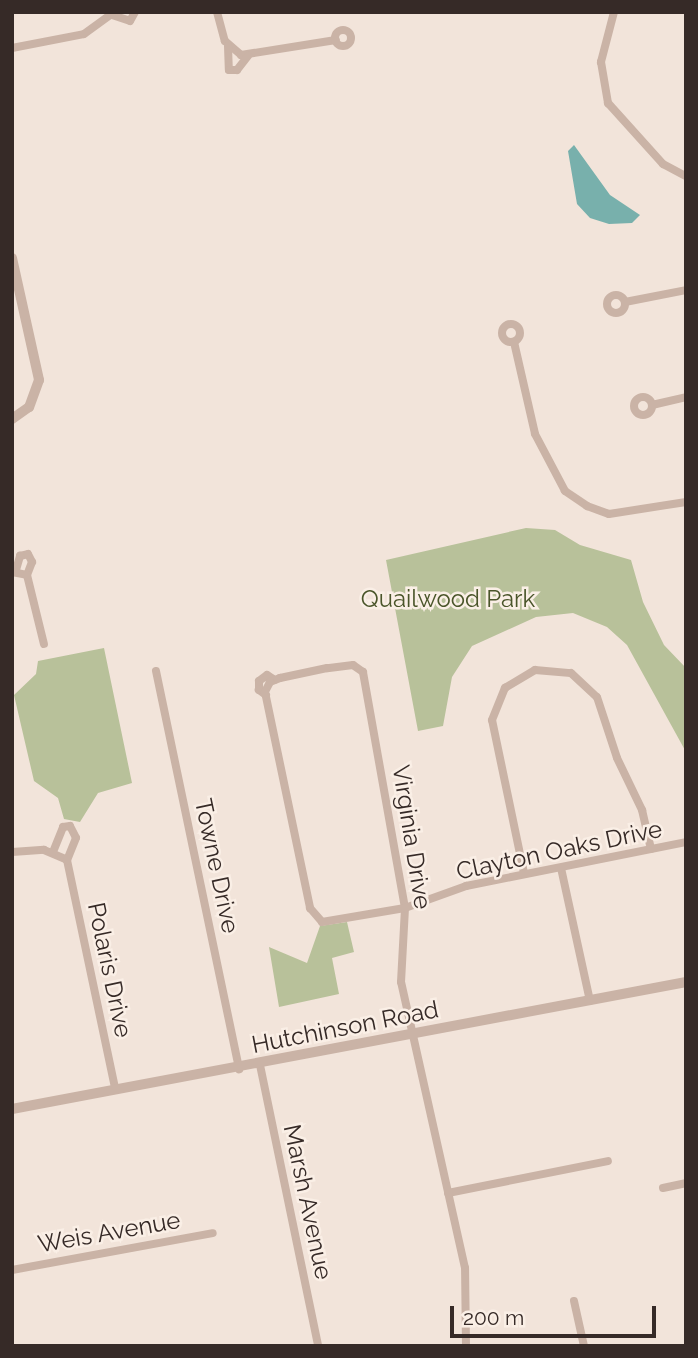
<!DOCTYPE html>
<style>
body{margin:0}
#map{position:relative;width:698px;height:1358px;overflow:hidden;background:#f2e4da;font-family:Raleway,sans-serif}
div>[style]{position:absolute}
.green>*{inset:0;background:#b8c19a}
.water>*{inset:0;background:#78b0ac}
.minor>*{height:8px;margin:-4px;padding:0 4px;transform-origin:4px;border-radius:4px;background:#cab3a6}
.minor>.ring{margin:-4px;padding:0;box-sizing:content-box;background:none;border:8px solid #cab3a6;border-radius:50%}
.tertiary>*{height:10px;margin:-5px;padding:0 5px;transform-origin:5px;border-radius:5px;background:#cab3a6}
span{translate:-50% -50%;white-space:nowrap;text-align:center;line-height:1.15;-webkit-text-stroke:5px #faefe6;paint-order:stroke}
.park-label{font-size:24px;color:#4a552a}
.street-label{font-size:24px;color:#362a27}
.frame{position:absolute;inset:0;border:14px solid #362a27;pointer-events:none}
.scale{position:absolute;left:450px;top:1306px;width:206px;height:32px;box-sizing:border-box;border:4px solid #362a27;border-top:0;padding-left:9px;font-size:21px;line-height:24px;white-space:nowrap;color:#362a27;-webkit-text-stroke:5px #faefe6;paint-order:stroke}
</style>
<div id="map">
<div class="green">
<div style="clip-path:polygon(526px 528px,555px 530px,580px 545px,631px 560px,643px 602px,664px 645px,686px 668px,686px 752px,627px 645px,607px 627px,573px 613px,536px 617px,472px 646px,452px 677px,443px 726px,418px 731px,386px 560px)"></div>
<div style="clip-path:polygon(104px 648px,132px 783px,98px 793px,80px 822px,64px 819px,58px 798px,34px 781px,14px 695px,36px 674px,38px 661px)"></div>
<div style="clip-path:polygon(347px 922px,354px 952px,332px 958px,339px 994px,279px 1007px,269px 947px,307px 963px,320px 926px)"></div>
</div>
<div class="water">
<div style="clip-path:polygon(574px 145px,610px 195px,640px 215px,632px 223px,609px 224px,590px 218px,577px 204px,568px 151px)"></div>
</div>
<div class="minor">
<div style="left:217px;top:12px;width:30px;rotate:75deg"></div>
<div style="left:225px;top:41px;width:21px;rotate:41deg"></div>
<div style="left:241px;top:55px;width:96px;rotate:-9deg"></div>
<div style="left:614px;top:12px;width:52px;rotate:104.6deg"></div>
<div style="left:601px;top:62px;width:42px;rotate:80.3deg"></div>
<div style="left:608px;top:103px;width:82px;rotate:48deg"></div>
<div style="left:663px;top:164px;width:26px;rotate:28deg"></div>
<div style="left:112px;top:15px;width:19px;rotate:18deg"></div>
<div style="left:130px;top:21px;width:10px;rotate:-61deg"></div>
<div class="ring" style="left:335px;top:30px;width:8px;height:8px"></div>
<div style="left:228px;top:46px;width:24px;rotate:88deg"></div>
<div style="left:229px;top:70px;width:8px"></div>
<div style="left:237px;top:70px;width:18px;rotate:-52deg"></div>
<div style="left:12px;top:48px;width:73px;rotate:-11deg"></div>
<div style="left:84px;top:34px;width:37px;rotate:-36deg"></div>
<div class="ring" style="left:607px;top:295px;width:10px;height:10px"></div>
<div style="left:625px;top:302px;width:62px;rotate:-11.1deg"></div>
<div class="ring" style="left:502px;top:324px;width:10px;height:10px"></div>
<div style="left:514px;top:342px;width:94px;rotate:77.1deg"></div>
<div style="left:535px;top:434px;width:64px;rotate:62.2deg"></div>
<div style="left:565px;top:491px;width:27px;rotate:34deg"></div>
<div style="left:587px;top:506px;width:23px;rotate:20deg"></div>
<div style="left:609px;top:514px;width:78px;rotate:-8.9deg"></div>
<div class="ring" style="left:634px;top:397px;width:10px;height:10px"></div>
<div style="left:652px;top:405px;width:35px;rotate:-13deg"></div>
<div style="left:16px;top:570px;width:15px;rotate:-74deg"></div>
<div style="left:20px;top:556px;width:8px;rotate:-14deg"></div>
<div style="left:28px;top:554px;width:9px;rotate:63deg"></div>
<div style="left:32px;top:562px;width:14px;rotate:111deg"></div>
<div style="left:12px;top:572px;width:15px;rotate:11deg"></div>
<div style="left:27px;top:575px;width:71px;rotate:76.2deg"></div>
<div style="left:156px;top:671px;width:407px;rotate:78.2deg"></div>
<div style="left:266px;top:695px;width:9px;rotate:-144deg"></div>
<div style="left:259px;top:690px;width:9px;rotate:-90deg"></div>
<div style="left:259px;top:681px;width:10px;rotate:-37deg"></div>
<div style="left:267px;top:675px;width:9px;rotate:32deg"></div>
<div style="left:12px;top:852px;width:32px;rotate:-4deg"></div>
<div style="left:44px;top:850px;width:25px;rotate:23deg"></div>
<div style="left:67px;top:860px;width:233px;rotate:78.1deg"></div>
<div style="left:53px;top:852px;width:27px;rotate:-68deg"></div>
<div style="left:63px;top:827px;width:7px;rotate:-8deg"></div>
<div style="left:70px;top:826px;width:13px;rotate:63deg"></div>
<div style="left:76px;top:838px;width:24px;rotate:112deg"></div>
<div style="left:561px;top:868px;width:136px;rotate:77.7deg"></div>
<div style="left:524px;top:873px;width:156px;rotate:-101.8deg"></div>
<div style="left:492px;top:720px;width:35px;rotate:-68deg"></div>
<div style="left:505px;top:688px;width:35px;rotate:-31deg"></div>
<div style="left:535px;top:670px;width:36px;rotate:5deg"></div>
<div style="left:571px;top:673px;width:35px;rotate:43deg"></div>
<div style="left:597px;top:697px;width:64px;rotate:71.8deg"></div>
<div style="left:617px;top:758px;width:58px;rotate:64.3deg"></div>
<div style="left:642px;top:810px;width:40px;rotate:77deg"></div>
<div style="left:260px;top:1065px;width:287px;rotate:78.3deg"></div>
<div style="left:663px;top:1188px;width:24px;rotate:-12deg"></div>
<div style="left:448px;top:1193px;width:163px;rotate:-11.3deg"></div>
<div style="left:12px;top:1270px;width:204px;rotate:-10.4deg"></div>
<div style="left:574px;top:1301px;width:46px;rotate:77.5deg"></div>
<div style="left:466px;top:1346px;width:78px;rotate:-90.7deg"></div>
<div style="left:465px;top:1268px;width:293px;rotate:-102.6deg"></div>
<div style="left:401px;top:982px;width:74px;rotate:-86.9deg"></div>
<div style="left:405px;top:908px;width:240px;rotate:-100.1deg"></div>
<div style="left:363px;top:672px;width:12px;rotate:-145deg"></div>
<div style="left:353px;top:665px;width:26px;rotate:173deg"></div>
<div style="left:327px;top:668px;width:48px;rotate:168deg"></div>
<div style="left:280px;top:678px;width:11px;rotate:158deg"></div>
<div style="left:270px;top:682px;width:11px;rotate:117deg"></div>
<div style="left:265px;top:692px;width:221px;rotate:78.2deg"></div>
<div style="left:310px;top:908px;width:18px;rotate:49deg"></div>
<div style="left:322px;top:922px;width:84px;rotate:-9.6deg"></div>
<div style="left:405px;top:908px;width:65px;rotate:-19.8deg"></div>
<div style="left:466px;top:886px;width:224px;rotate:-11.3deg"></div>
</div>
<div class="tertiary">
<div style="left:12px;top:258px;width:125px;rotate:77.5deg"></div>
<div style="left:39px;top:380px;width:29px;rotate:110deg"></div>
<div style="left:29px;top:407px;width:21px;rotate:145deg"></div>
<div style="left:12px;top:1109px;width:686px;rotate:-10.67deg"></div>
</div>
<div class="park-label">
<span style="left:448px;top:599px">Quailwood Park</span>
</div>
<div class="street-label">
<span style="left:412px;top:837px;rotate:81deg">Virginia Drive</span>
<span style="left:559px;top:850px;rotate:-12deg">Clayton Oaks Drive</span>
<span style="left:217px;top:866px;rotate:78deg">Towne Drive</span>
<span style="left:110px;top:970px;rotate:78deg">Polaris Drive</span>
<span style="left:345px;top:1027px;rotate:-11deg">Hutchinson Road</span>
<span style="left:308px;top:1202px;rotate:78deg">Marsh Avenue</span>
<span style="left:109px;top:1232px;rotate:-10deg">Weis Avenue</span>
</div>
<div class="frame"></div>
<div class="scale">200 m</div>
</div>
